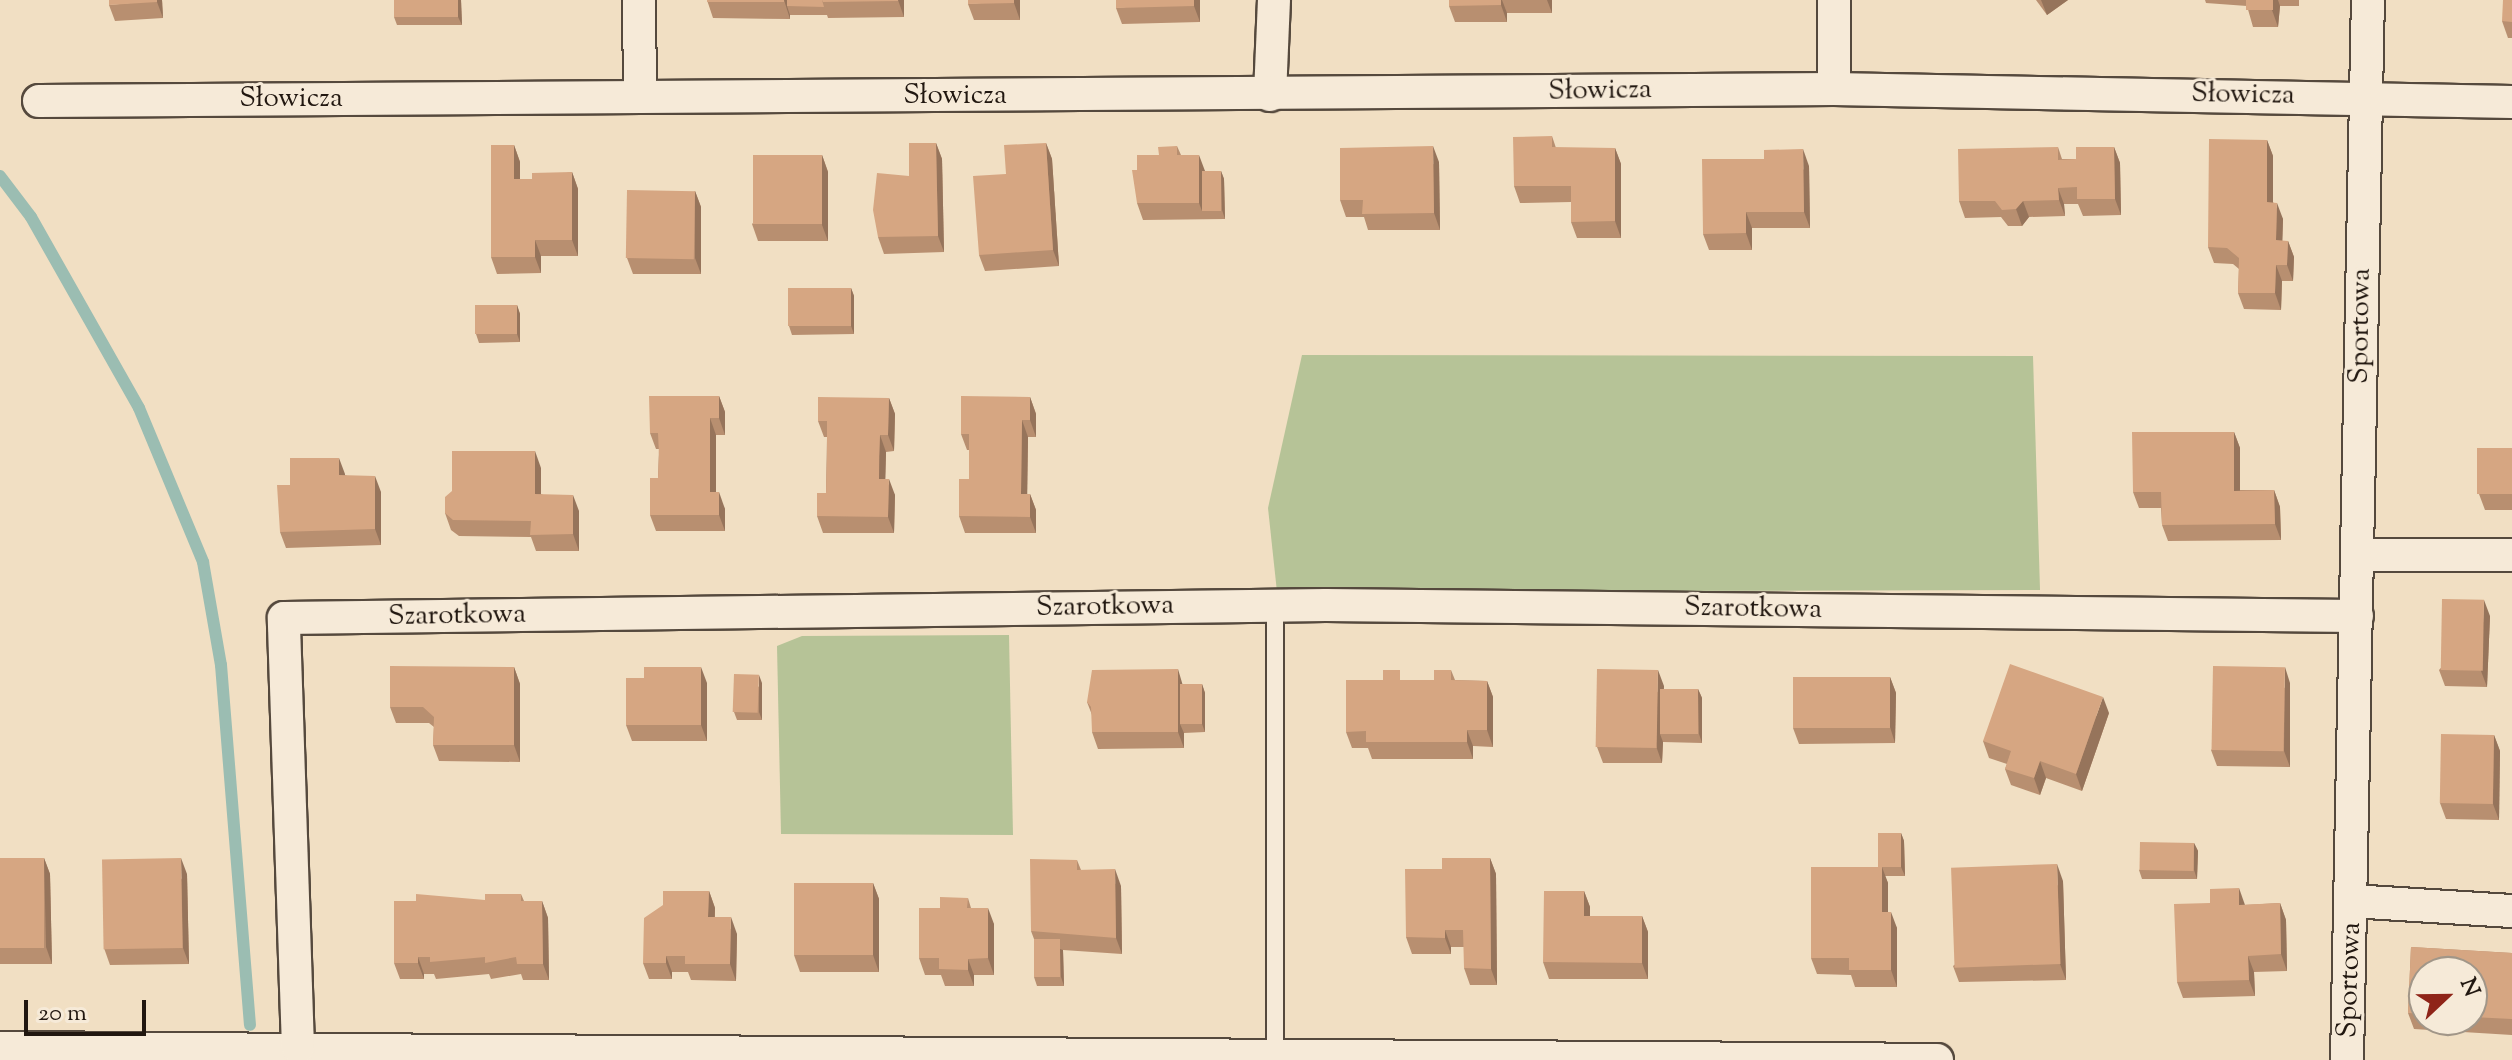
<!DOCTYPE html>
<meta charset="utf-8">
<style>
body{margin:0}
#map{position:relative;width:2512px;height:1060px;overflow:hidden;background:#f1dfc3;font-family:"Sorts Mill Goudy",serif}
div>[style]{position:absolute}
.green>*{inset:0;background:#b6c397}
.stream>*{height:12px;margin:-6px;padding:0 6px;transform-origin:6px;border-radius:6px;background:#9bbdb2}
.roads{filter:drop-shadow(2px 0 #55493d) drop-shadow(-2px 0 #55493d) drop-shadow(0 2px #55493d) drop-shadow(0 -2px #55493d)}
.lane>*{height:16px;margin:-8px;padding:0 8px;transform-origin:8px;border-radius:8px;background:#f6ead8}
.street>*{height:32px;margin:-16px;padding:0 16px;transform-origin:16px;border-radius:16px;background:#f6ead8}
.wall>*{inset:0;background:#b88f70}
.shaded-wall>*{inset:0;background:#96745b}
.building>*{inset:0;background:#d6a682;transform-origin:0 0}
span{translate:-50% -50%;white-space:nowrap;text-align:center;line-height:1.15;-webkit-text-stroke:6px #f6ead8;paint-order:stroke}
.street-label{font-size:28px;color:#211710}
.north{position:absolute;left:2408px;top:956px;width:80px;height:80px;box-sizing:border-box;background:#f6ead8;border:2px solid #a19688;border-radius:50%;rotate:68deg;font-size:22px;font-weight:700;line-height:32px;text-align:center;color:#211710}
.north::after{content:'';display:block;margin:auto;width:28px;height:36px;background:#8f2418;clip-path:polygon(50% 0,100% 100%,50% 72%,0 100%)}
.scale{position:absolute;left:24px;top:1000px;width:122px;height:36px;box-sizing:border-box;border:4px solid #211710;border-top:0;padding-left:10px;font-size:24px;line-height:28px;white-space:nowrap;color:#211710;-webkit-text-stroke:6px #f6ead8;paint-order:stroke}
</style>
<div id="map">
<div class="green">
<div style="clip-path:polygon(1302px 355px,2033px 356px,2040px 590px,1277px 592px,1268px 508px)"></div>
<div style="clip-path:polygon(1009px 635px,1013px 835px,781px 834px,777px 646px,802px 636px)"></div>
</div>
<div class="stream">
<div style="left:0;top:176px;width:51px;rotate:52.9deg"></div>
<div style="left:31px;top:217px;width:219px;rotate:60.5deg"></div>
<div style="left:139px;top:408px;width:167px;rotate:67.4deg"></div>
<div style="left:203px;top:562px;width:105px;rotate:80.1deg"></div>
<div style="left:221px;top:665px;width:361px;rotate:85.4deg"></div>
</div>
<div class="roads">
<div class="lane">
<div style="left:1275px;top:605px;width:450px;rotate:90deg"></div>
</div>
<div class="street">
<div style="left:639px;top:0;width:96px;rotate:89.4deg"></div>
<div style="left:1834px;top:0;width:89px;rotate:90deg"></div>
<div style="left:1270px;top:95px;width:95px;rotate:-87.6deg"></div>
<div style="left:39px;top:101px;width:1795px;rotate:-0.38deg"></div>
<div style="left:1834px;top:89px;width:678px;rotate:1.1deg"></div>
<div style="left:2357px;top:555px;width:155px"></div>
<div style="left:2352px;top:901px;width:160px;rotate:3.6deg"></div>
<div style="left:0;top:1048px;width:1937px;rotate:0.35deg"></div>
<div style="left:298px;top:1048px;width:430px;rotate:-91.9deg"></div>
<div style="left:284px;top:618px;width:1042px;rotate:-0.71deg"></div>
<div style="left:1326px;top:605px;width:1031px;rotate:0.61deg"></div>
<div style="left:2347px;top:1060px;width:1060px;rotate:-88.87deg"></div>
</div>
</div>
<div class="wall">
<div style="clip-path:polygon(162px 0,163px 18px,115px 21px,109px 5px)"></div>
<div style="clip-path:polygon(461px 0,462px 25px,397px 25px,394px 17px)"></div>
<div style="clip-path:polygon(707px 0,904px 0,904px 17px,828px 18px,827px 15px,790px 15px,790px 19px,713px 18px)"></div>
<div style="clip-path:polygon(1020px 0,1020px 20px,974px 20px,968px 4px)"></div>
<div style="clip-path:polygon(1200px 0,1200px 22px,1122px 24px,1116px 8px)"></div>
<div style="clip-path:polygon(1449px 0,1552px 0,1552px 13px,1507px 13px,1507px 22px,1455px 22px,1449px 6px)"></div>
<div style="clip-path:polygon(2036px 0,2068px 0,2047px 15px)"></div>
<div style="clip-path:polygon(2205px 0,2299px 0,2299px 6px,2280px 6px,2278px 27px,2253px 27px,2247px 6px,2206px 3px)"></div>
<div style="clip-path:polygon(2512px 0,2512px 38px,2508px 38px,2502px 21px)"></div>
<div style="clip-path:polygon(1552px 136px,1556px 148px,1615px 148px,1621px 164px,1621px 238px,1577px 238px,1571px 222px,1571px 202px,1520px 203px,1514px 186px)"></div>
<div style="clip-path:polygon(2267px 140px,2273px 156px,2273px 202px,2283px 219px,2282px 241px,2288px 241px,2294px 257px,2293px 281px,2282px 281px,2281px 310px,2244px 309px,2238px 293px,2239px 269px,2233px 264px,2214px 263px,2208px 247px)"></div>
<div style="clip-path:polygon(936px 143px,942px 159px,944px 252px,884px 254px,878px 237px,909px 176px)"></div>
<div style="clip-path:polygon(1046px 143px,1052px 159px,1059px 266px,985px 271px,979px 255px,1006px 174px)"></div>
<div style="clip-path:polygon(514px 145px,520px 162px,520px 179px,532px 179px,572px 172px,578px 189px,578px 256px,541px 256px,541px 273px,497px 274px,491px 257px)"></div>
<div style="clip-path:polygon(1177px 146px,1181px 155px,1205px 171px,1221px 171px,1224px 179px,1225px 219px,1143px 220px,1137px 203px,1137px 170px,1159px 155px)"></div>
<div style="clip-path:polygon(2058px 147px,2062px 159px,2076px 159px,2114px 147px,2120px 163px,2121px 215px,2083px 216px,2078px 204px,2064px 204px,2065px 216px,2029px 217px,2022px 226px,2008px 226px,2001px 217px,1965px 218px,1959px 201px)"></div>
<div style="clip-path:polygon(822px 155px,828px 172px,828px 241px,758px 241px,752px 224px)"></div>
<div style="clip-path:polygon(1439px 162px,1440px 230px,1368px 230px,1364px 217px,1346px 217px,1340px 200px)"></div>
<div style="clip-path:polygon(1809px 166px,1810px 228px,1752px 228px,1752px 250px,1709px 250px,1703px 234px)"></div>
<div style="clip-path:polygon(695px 191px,701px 207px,701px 274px,633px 274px,627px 258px)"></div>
<div style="clip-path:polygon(851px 288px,854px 296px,854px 334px,792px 335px,789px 326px)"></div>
<div style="clip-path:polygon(517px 305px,520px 314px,520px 342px,479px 343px,476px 334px)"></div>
<div style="clip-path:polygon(719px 396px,725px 412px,725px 435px,716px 435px,716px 492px,725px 509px,725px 531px,656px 531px,650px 515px,658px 478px,659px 449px,656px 449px,650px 433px)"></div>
<div style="clip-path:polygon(1030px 397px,1036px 414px,1036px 437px,1028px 437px,1027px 494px,1030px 494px,1036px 510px,1036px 533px,965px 533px,959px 516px,969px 479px,969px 450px,967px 450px,961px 434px)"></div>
<div style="clip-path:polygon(889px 398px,895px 414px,894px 451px,886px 452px,885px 479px,895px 495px,894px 533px,823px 533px,817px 516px,826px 493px,827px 437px,824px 437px,818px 421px)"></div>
<div style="clip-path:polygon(2234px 432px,2240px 448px,2240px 490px,2274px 490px,2280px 507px,2281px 540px,2168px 541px,2162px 525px,2161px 508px,2139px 508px,2133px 492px)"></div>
<div style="clip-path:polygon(2512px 448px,2512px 510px,2485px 510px,2479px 494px)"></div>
<div style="clip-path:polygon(541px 468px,541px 494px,579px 511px,579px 551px,536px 551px,531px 537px,459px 536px,451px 530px,445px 513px)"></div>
<div style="clip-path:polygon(345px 474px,345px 475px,381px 492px,381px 545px,286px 548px,280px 532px,290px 485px)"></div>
<div style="clip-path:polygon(2490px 616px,2487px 687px,2445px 686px,2439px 670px)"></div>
<div style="clip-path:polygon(514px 667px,520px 684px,520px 762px,439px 761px,433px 745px,434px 727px,429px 723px,396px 723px,390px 707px)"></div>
<div style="clip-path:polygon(1451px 670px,1455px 680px,1487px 681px,1493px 697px,1493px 747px,1473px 746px,1473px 759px,1372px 759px,1368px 748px,1352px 748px,1346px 732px,1404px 680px,1434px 680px)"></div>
<div style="clip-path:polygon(1890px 677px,1896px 693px,1895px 743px,1799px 744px,1793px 728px)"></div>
<div style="clip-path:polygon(707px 683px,707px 741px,632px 741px,626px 725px)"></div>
<div style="clip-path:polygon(762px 683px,762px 720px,737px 720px,734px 712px)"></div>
<div style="clip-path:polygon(2290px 683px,2290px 767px,2217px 766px,2211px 750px)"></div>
<div style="clip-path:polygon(1183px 684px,1202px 684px,1205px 693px,1205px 732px,1184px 733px,1184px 748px,1098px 749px,1092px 732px,1092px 715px,1087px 702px)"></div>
<div style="clip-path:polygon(1664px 686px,1663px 689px,1698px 689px,1702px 698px,1702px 743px,1663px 742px,1662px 763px,1603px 763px,1597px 747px)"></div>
<div style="clip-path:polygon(2109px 713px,2082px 791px,2046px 778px,2040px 795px,2011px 785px,2005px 769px,2007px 764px,1989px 758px,1983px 741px)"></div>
<div style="clip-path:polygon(2494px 735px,2500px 751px,2499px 820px,2446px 819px,2440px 803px)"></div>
<div style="clip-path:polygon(1901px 833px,1904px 841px,1905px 876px,1885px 876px,1888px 883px,1888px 912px,1897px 928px,1897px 987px,1855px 987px,1851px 975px,1817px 974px,1811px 958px,1878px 867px)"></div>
<div style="clip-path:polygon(2194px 843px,2198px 851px,2197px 879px,2142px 879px,2139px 870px)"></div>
<div style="clip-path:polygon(0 858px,44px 858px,50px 874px,52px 964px,0 964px)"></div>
<div style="clip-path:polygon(1490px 858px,1496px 874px,1497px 985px,1470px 985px,1464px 968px,1464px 947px,1451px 947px,1451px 954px,1412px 954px,1406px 937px,1442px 869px)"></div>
<div style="clip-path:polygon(1077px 860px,1081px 870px,1121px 886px,1122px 954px,1063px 950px,1064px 986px,1037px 986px,1034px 977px,1034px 939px,1031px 931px)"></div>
<div style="clip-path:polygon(187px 874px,189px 964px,110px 965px,104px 948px)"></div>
<div style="clip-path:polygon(2063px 881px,2066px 980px,1959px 982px,1953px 966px)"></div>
<div style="clip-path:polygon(873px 883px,879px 899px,879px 972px,800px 972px,794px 955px)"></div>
<div style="clip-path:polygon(709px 891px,715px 908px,715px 917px,737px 934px,736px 981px,691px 980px,688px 972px,672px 972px,672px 979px,649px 979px,643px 963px)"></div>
<div style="clip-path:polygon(1584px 891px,1590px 907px,1590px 916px,1642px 916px,1648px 932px,1648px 979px,1549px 979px,1543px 962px)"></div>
<div style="clip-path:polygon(521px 894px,524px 901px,542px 901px,548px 918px,549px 980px,523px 980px,521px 974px,491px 979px,489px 974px,436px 979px,434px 974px,424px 974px,424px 979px,400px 979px,394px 963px,416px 901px,485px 900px)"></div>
<div style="clip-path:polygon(968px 898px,971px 908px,994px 924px,994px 975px,974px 975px,974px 986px,945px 986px,941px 975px,925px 975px,919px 958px,940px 908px)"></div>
<div style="clip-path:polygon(2280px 903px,2286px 920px,2287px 971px,2254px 972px,2255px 996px,2183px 998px,2177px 982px,2245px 905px)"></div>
<div style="clip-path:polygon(evenodd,2411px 947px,2512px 953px,2512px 1035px,2414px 1029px,2408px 1013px,2411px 947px,2424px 972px,2472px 972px,2472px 1020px,2424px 1020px,2424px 972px)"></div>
</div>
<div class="shaded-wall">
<div style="clip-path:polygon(157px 0,162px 0,163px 18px,157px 2px)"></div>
<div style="clip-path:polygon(458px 0,461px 0,462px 25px,458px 17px)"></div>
<div style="clip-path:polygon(784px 0,790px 0,787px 6px,790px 15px,790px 19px)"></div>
<div style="clip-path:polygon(898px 0,904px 0,904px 17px)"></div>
<div style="clip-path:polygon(1014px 0,1020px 0,1020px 20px,1014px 3px)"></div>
<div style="clip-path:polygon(1194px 0,1200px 0,1200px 22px,1194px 6px)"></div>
<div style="clip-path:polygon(1501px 0,1502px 0,1507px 13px,1507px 22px,1501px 5px)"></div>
<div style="clip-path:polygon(1547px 0,1552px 0,1552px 13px)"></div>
<div style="clip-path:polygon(2041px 0,2068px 0,2047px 15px)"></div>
<div style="clip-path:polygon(2273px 0,2278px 0,2280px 6px,2278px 27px,2272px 10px)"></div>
<div style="clip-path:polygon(2267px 140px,2273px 156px,2273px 218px,2267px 202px)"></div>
<div style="clip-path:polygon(936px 143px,942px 159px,944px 252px,938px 236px)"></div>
<div style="clip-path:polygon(1046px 143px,1052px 159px,1059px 266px,1053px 250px)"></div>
<div style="clip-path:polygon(514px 145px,520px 162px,520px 196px,514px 179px)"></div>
<div style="clip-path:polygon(1433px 146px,1439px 162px,1440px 230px,1434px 213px)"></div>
<div style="clip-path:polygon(2114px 147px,2120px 163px,2121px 215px,2115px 199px)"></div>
<div style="clip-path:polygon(1615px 148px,1621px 164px,1621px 238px,1615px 221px)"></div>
<div style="clip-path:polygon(1803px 149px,1809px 166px,1810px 228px,1804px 212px)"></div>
<div style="clip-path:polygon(822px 155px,828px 172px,828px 241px,822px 225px)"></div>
<div style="clip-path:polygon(1199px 155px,1205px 171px,1202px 211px,1199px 203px)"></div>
<div style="clip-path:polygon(1221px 171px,1224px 179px,1225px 219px,1222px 210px)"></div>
<div style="clip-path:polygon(572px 172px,578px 189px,578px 256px,572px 240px)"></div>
<div style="clip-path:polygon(2058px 188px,2064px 204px,2065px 216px,2059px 200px)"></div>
<div style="clip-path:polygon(695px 191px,701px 207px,701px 274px,695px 258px)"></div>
<div style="clip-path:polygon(2023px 201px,2029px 217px,2022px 226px,2016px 209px)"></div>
<div style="clip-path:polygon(2277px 203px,2283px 219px,2282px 257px,2276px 240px)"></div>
<div style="clip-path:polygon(1746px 212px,1752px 228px,1752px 250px,1746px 233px)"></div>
<div style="clip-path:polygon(535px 240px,541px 256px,541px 273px,535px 257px)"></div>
<div style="clip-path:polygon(2288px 241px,2294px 257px,2293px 281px,2287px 265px)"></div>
<div style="clip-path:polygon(2276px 265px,2282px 281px,2281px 310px,2275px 293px)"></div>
<div style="clip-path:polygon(851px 288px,854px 296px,854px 334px,851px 326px)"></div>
<div style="clip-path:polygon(517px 305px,520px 314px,520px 342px,517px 334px)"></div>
<div style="clip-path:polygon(719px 396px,725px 412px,725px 435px,719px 418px)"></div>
<div style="clip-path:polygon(1030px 397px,1036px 414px,1036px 437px,1030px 420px)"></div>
<div style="clip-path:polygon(889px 398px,895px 414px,894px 451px,888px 435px)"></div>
<div style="clip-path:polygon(710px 418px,716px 435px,716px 509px,710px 492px)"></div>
<div style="clip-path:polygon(1022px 420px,1028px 437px,1027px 510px,1021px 494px)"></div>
<div style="clip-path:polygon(2234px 432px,2240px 448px,2240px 507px,2234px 491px)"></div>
<div style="clip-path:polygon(880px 435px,886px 452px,885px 495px,879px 479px)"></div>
<div style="clip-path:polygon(535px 451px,541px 468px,541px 511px,535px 494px)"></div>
<div style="clip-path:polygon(339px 458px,345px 474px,345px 492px,339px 475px)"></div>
<div style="clip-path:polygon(375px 476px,381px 492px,381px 545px,375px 529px)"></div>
<div style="clip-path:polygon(889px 479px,895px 495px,894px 533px,888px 517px)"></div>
<div style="clip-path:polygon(2274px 490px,2280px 507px,2281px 540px,2275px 524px)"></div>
<div style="clip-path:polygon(719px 492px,725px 509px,725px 531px,719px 515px)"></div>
<div style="clip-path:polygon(1030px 494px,1036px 510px,1036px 533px,1030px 517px)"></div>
<div style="clip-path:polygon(573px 495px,579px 511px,579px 551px,573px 534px)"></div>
<div style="clip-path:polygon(2484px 600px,2490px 616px,2487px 687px,2481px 671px)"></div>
<div style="clip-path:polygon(514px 667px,520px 684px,520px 762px,514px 745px)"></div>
<div style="clip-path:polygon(701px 667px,707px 683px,707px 741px,701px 725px)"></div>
<div style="clip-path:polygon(2285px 667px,2290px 683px,2290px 767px,2284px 751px)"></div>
<div style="clip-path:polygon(1178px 669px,1183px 686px,1180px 724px,1184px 733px,1184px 748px,1178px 732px)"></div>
<div style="clip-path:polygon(1658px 670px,1664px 686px,1663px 734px,1660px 734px,1663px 742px,1662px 763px,1656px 746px)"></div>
<div style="clip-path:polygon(759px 675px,762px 683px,762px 720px,759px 712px)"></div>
<div style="clip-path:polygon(1890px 677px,1896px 693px,1895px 743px,1890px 727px)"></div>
<div style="clip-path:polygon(1487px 681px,1493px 697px,1493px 747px,1487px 730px)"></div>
<div style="clip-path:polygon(1202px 684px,1205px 693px,1205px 732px,1202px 724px)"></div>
<div style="clip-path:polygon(1698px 689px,1702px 698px,1702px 743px,1699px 734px)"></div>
<div style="clip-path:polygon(2103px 697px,2109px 713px,2082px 791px,2076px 774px)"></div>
<div style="clip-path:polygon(1467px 730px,1473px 746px,1473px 759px,1467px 742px)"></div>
<div style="clip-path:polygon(2494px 735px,2500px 751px,2499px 820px,2493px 804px)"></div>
<div style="clip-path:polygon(2040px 761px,2046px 778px,2040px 795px,2034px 778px)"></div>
<div style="clip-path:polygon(1901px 833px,1904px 841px,1905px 876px,1901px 867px)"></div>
<div style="clip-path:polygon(2194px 843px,2198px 851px,2197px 879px,2194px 870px)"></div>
<div style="clip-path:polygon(44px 858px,50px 874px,52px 964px,46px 947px)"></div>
<div style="clip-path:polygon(181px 858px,187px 874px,189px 964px,183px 948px)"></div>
<div style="clip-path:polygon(1490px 858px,1496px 874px,1497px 985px,1491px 969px)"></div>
<div style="clip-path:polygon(2057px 864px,2063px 881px,2066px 980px,2060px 964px)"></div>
<div style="clip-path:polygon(1882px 867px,1888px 883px,1888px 928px,1882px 912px)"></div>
<div style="clip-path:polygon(1115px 869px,1121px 886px,1122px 954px,1116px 938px)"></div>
<div style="clip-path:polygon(873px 883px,879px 899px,879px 972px,873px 955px)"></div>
<div style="clip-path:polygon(2239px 888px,2245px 905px,2239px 905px)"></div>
<div style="clip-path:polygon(709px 891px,715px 908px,714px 934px,708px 917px)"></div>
<div style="clip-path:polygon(1584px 891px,1590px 907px,1590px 932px,1584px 916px)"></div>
<div style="clip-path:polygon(542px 901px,548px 918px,549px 980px,543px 964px)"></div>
<div style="clip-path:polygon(2280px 903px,2286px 920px,2287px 971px,2281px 954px)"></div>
<div style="clip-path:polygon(988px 908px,994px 924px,994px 975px,988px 958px)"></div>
<div style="clip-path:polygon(1891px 912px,1897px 928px,1897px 987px,1891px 970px)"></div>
<div style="clip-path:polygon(1642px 916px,1648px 932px,1648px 979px,1642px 963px)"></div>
<div style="clip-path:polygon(731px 917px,737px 934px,736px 981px,730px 964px)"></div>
<div style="clip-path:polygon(1445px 930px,1451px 947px,1451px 954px,1445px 938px)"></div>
<div style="clip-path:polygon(1060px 949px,1063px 950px,1064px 986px,1061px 977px)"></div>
<div style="clip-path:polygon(666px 956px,672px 972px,672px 979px,666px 963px)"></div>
<div style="clip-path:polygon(2248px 956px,2254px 972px,2255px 996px,2249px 980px)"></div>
<div style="clip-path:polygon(418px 957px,424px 974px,424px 979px,418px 963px)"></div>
<div style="clip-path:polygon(968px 959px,974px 975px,974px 986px,968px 970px)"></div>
</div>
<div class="building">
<div style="clip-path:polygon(109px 0,157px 0,157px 2px,109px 5px)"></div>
<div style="left:394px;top:0;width:64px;height:17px"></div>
<div style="left:707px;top:0;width:77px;height:2px"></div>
<div style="clip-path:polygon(787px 0,822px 0,824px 7px,787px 6px)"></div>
<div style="clip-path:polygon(822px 0,898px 0,898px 1px,823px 2px)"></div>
<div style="clip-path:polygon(968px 0,1014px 0,1014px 3px,968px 4px)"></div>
<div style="clip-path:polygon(1116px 0,1194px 0,1194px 6px,1116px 8px)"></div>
<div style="clip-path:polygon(1449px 0,1501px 0,1501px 5px,1449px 6px)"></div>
<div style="left:2246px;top:0;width:27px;height:10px"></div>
<div style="clip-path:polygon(2503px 0,2512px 0,2512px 22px,2502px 21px)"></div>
<div style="clip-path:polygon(1552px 136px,1552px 147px,1615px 148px,1615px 221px,1571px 222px,1571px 186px,1514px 186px,1513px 137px)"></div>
<div style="clip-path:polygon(2209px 139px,2267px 140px,2267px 202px,2277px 203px,2276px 240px,2288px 241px,2287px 265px,2276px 265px,2275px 293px,2238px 293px,2239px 258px,2227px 248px,2208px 247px)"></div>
<div style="clip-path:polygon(909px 143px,936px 143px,938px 236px,878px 237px,873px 210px,877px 173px,909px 176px)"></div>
<div style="clip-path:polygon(1046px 143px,1053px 250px,979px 255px,973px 176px,1006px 174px,1004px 145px)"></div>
<div style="clip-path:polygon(491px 145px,514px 145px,514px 179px,532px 179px,532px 173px,572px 172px,572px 240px,535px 240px,535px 257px,491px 257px)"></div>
<div style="clip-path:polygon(1177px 146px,1177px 155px,1199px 155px,1199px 203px,1137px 203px,1132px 170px,1137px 170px,1137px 155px,1159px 155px,1158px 147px)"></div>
<div style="clip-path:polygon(1433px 146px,1434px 213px,1362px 214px,1363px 200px,1340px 200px,1340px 148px)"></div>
<div style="clip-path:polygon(2058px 147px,2058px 160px,2076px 159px,2076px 147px,2114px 147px,2115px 199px,2077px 199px,2077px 187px,2058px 188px,2059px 200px,2023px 201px,2016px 209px,2002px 210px,1995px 201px,1959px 201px,1958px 149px)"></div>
<div style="clip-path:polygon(1803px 149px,1804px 212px,1746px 212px,1746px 233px,1703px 234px,1702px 159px,1764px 159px,1764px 150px)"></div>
<div style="left:753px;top:155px;width:69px;height:69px"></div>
<div style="left:1202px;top:171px;width:19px;height:40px"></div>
<div style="left:627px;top:190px;width:68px;height:68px;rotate:1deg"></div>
<div style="left:788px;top:288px;width:63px;height:38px"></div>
<div style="left:517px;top:305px;width:29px;height:42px;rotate:90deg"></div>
<div style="clip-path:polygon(649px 396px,719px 396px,719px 418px,710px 418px,710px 492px,719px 492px,719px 515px,650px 515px,650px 478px,658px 478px,659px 455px,658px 433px,650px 433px)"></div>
<div style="clip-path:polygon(961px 396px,1030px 397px,1030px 420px,1022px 420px,1021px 494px,1030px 494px,1030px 517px,959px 516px,959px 479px,969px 479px,969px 434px,961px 434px)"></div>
<div style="clip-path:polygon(818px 397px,889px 398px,888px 435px,880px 435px,879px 457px,879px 479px,889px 479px,888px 517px,817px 516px,817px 493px,826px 493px,827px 457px,827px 421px,818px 421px)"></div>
<div style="clip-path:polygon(2132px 432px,2234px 432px,2234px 491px,2274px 490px,2275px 524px,2162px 525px,2161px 492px,2133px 492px)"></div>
<div style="left:2477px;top:448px;width:35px;height:46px"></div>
<div style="clip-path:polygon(452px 451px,535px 451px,535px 494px,573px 495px,573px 534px,530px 535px,531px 521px,453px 520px,445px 513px,445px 497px,452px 491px)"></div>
<div style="clip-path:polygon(290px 458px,339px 458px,339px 475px,375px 476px,375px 529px,280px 532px,277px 485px,290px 485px)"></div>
<div style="left:2442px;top:599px;width:42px;height:71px;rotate:1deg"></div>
<div style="clip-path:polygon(2010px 664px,2103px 697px,2076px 774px,2040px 761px,2034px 778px,2005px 769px,2011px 751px,1983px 741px)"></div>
<div style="clip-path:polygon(390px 666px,514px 667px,514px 745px,433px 745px,434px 717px,423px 707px,390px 707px)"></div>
<div style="left:2213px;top:666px;width:72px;height:84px;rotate:1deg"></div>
<div style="clip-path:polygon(644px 667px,701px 667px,701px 725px,626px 725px,626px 678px,644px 678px)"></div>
<div style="clip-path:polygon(1178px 669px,1178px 732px,1092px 732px,1091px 707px,1087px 702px,1092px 670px)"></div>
<div style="left:1597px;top:669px;width:61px;height:78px;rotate:1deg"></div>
<div style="clip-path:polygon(1383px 670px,1400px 670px,1400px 680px,1434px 680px,1434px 670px,1451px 670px,1451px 680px,1487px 681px,1487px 730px,1467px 730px,1467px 742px,1366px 742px,1366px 731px,1346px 732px,1346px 680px,1383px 680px)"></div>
<div style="left:734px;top:674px;width:25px;height:38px;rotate:2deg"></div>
<div style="left:1793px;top:677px;width:97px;height:51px"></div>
<div style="left:1180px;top:684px;width:22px;height:40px"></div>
<div style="left:1660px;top:689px;width:38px;height:45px"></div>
<div style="left:2441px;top:734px;width:53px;height:69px;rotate:1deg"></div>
<div style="left:1878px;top:833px;width:23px;height:34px"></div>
<div style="left:2140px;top:842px;width:54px;height:28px;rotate:1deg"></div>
<div style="left:0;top:858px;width:44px;height:90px"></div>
<div style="left:181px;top:858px;width:90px;height:79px;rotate:89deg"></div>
<div style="clip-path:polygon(1442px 858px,1490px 858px,1491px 969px,1464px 968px,1463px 930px,1445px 930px,1445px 938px,1406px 937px,1405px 869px,1442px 869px)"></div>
<div style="clip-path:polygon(1030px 859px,1077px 860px,1077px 870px,1115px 869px,1116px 938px,1031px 931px)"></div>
<div style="left:2057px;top:864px;width:100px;height:106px;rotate:88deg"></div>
<div style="clip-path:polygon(1811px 867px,1882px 867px,1882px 912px,1891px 912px,1891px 970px,1849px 970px,1849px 958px,1811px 958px)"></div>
<div style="left:794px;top:883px;width:79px;height:72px"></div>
<div style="clip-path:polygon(2239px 888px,2239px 905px,2280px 903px,2281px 954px,2248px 956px,2249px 980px,2177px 982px,2174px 904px,2210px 903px,2210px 889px)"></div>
<div style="clip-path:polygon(663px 891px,709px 891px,708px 917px,731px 917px,730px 964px,685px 964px,685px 956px,666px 956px,666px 963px,643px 963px,644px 918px,663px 905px)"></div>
<div style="clip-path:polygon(1544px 891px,1584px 891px,1584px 916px,1642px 916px,1642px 963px,1543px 962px)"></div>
<div style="clip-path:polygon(416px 894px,485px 900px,485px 894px,521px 894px,521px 901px,542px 901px,543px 964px,517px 964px,516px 957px,485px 963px,485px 957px,430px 962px,430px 957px,418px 957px,418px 963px,394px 963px,394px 901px,416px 901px)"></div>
<div style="clip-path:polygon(940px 897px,968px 898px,967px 908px,988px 908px,988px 958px,968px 959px,968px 970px,939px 969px,939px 958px,919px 958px,919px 908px,940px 908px)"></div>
<div style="left:1034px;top:939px;width:26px;height:38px"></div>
<div style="clip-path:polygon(2411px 947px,2512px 953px,2512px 1019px,2472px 1017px,2472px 972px,2424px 972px,2424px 1014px,2408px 1013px)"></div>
</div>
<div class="street-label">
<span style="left:1600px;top:91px;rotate:-1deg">Słowicza</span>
<span style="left:2243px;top:95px;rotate:1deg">Słowicza</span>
<span style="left:955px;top:96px">Słowicza</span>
<span style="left:291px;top:99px">Słowicza</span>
<span style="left:2361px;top:326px;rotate:-89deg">Sportowa</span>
<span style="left:1105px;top:607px;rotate:-1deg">Szarotkowa</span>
<span style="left:1753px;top:609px;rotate:1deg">Szarotkowa</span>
<span style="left:457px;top:616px;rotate:-1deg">Szarotkowa</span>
<span style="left:2350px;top:980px;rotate:-88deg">Sportowa</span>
</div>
<div class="north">N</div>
<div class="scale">20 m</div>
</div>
